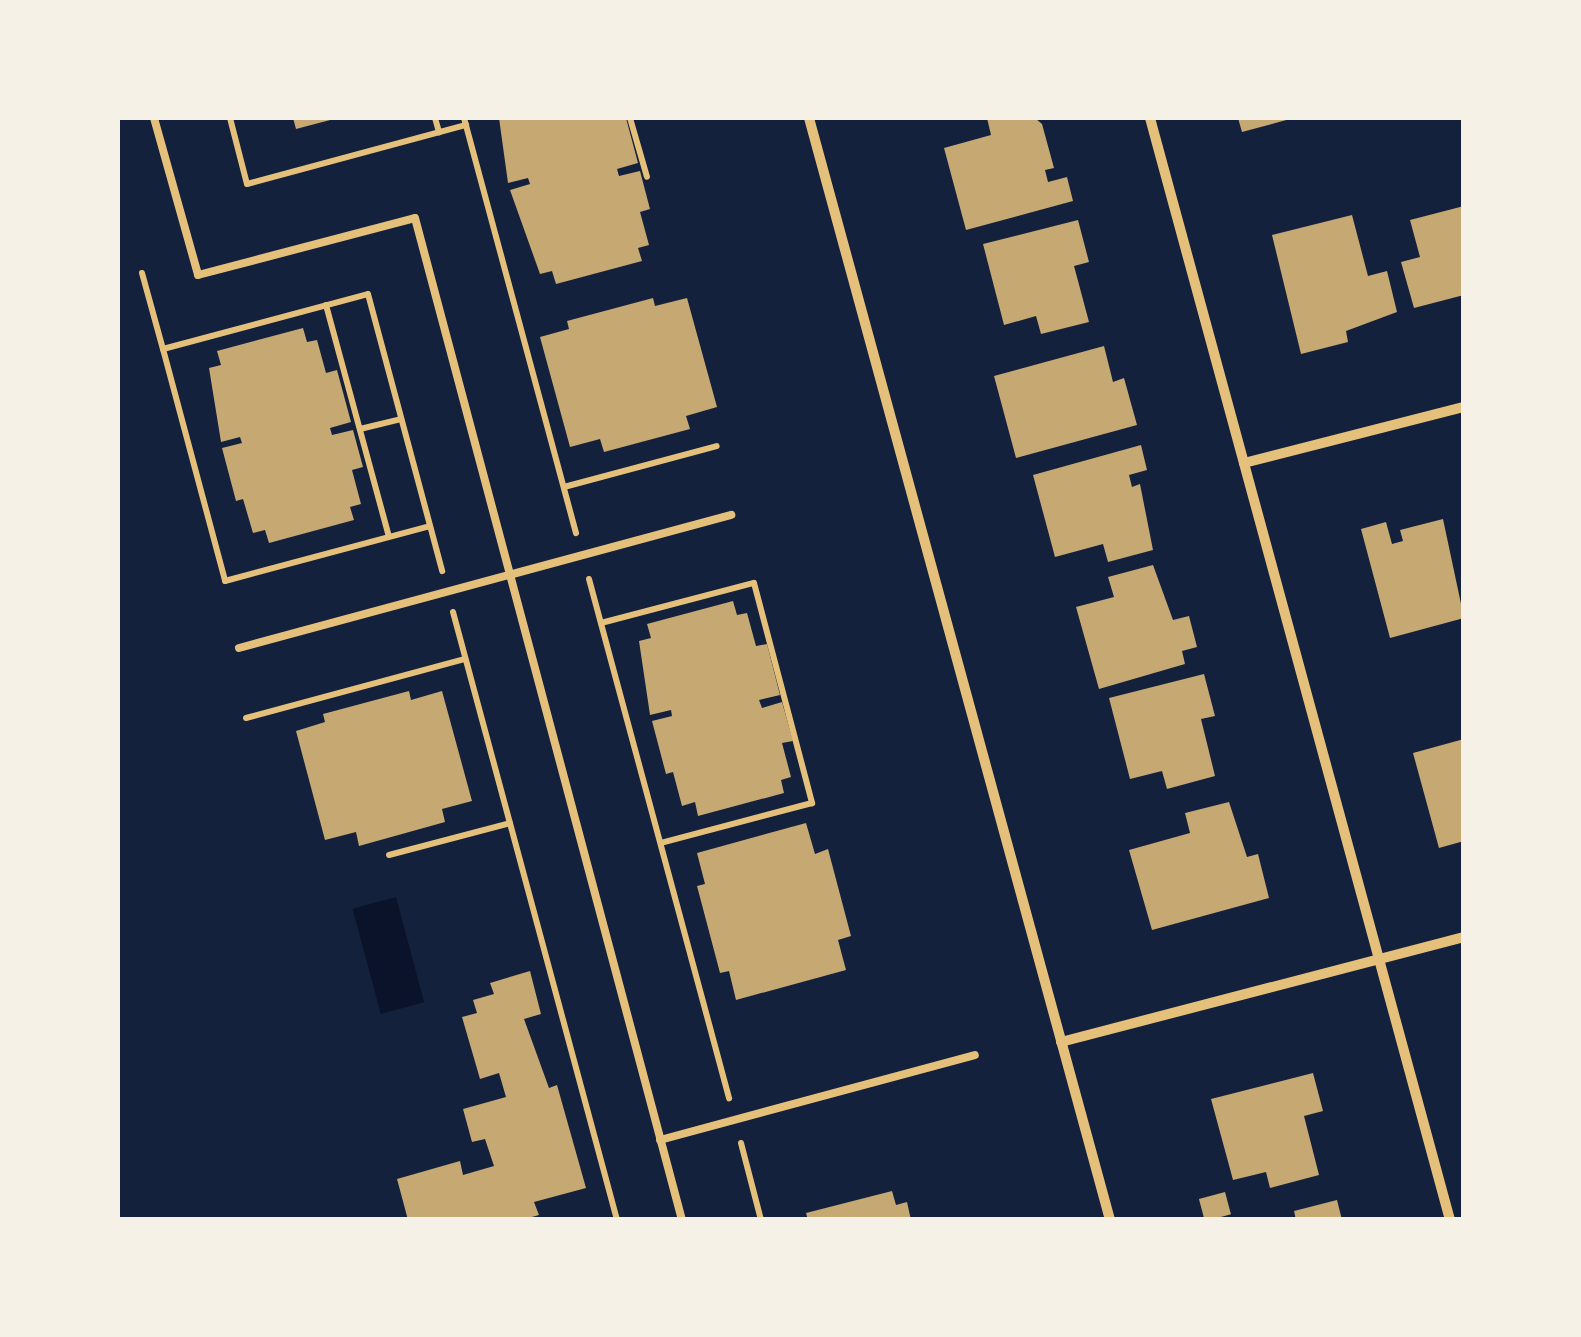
<!DOCTYPE html>
<style>
body{margin:0}
#map{position:relative;width:1581px;height:1337px;overflow:hidden;background:#14213d;font-family:"Roboto Condensed",sans-serif}
div>[style]{position:absolute}
.water>*{inset:0;background:#0b132b;transform-origin:0 0}
.building>*{inset:0;background:#c6a872;transform-origin:0 0}
.path>*{height:6px;margin:-3px;padding:0 3px;transform-origin:3px;border-radius:3px;background:#e5c07b}
.service>*{height:8px;margin:-4px;padding:0 4px;transform-origin:4px;border-radius:4px;background:#e5c07b}
.minor>*{height:10px;margin:-5px;padding:0 5px;transform-origin:5px;border-radius:5px;background:#e5c07b}
span{translate:-50% -50%;white-space:nowrap;text-align:center;line-height:1.15;-webkit-text-stroke:8px #f6f1e7;paint-order:stroke}
.frame{position:absolute;inset:0;border:120px solid #f6f1e7;pointer-events:none}
</style>
<div id="map">
<div class="water">
<div style="left:396px;top:897px;width:109px;height:45px;rotate:75deg"></div>
</div>
<div class="building">
<div style="clip-path:polygon(293px 118px,334px 118px,334px 119px,296px 129px)"></div>
<div style="clip-path:polygon(499px 118px,626px 118px,638px 163px,617px 169px,619px 176px,640px 171px,650px 209px,640px 212px,649px 245px,638px 248px,642px 261px,556px 284px,552px 271px,540px 274px,510px 190px,530px 184px,528px 178px,508px 183px)"></div>
<div style="clip-path:polygon(987px 118px,1035px 118px,1042px 124px,1054px 168px,1045px 170px,1048px 182px,1067px 177px,1073px 201px,966px 230px,944px 148px,991px 135px)"></div>
<div style="clip-path:polygon(1238px 118px,1290px 118px,1290px 119px,1242px 132px)"></div>
<div style="clip-path:polygon(1464px 206px,1464px 295px,1414px 308px,1401px 262px,1420px 257px,1410px 220px)"></div>
<div style="clip-path:polygon(1352px 215px,1368px 276px,1387px 271px,1397px 312px,1346px 331px,1348px 342px,1301px 354px,1272px 235px)"></div>
<div style="clip-path:polygon(1078px 220px,1089px 262px,1074px 266px,1089px 322px,1041px 334px,1036px 316px,1004px 325px,983px 244px)"></div>
<div style="clip-path:polygon(653px 298px,655px 306px,687px 298px,717px 407px,686px 416px,690px 429px,604px 452px,600px 439px,570px 447px,540px 337px,569px 329px,567px 321px)"></div>
<div style="clip-path:polygon(303px 328px,307px 342px,317px 340px,326px 373px,337px 370px,351px 422px,330px 428px,332px 435px,353px 430px,363px 467px,352px 470px,361px 504px,350px 507px,354px 520px,269px 543px,265px 530px,253px 533px,243px 499px,236px 501px,222px 448px,242px 443px,240px 437px,221px 442px,209px 368px,221px 365px,217px 351px)"></div>
<div style="clip-path:polygon(1104px 346px,1113px 382px,1124px 378px,1137px 425px,1016px 458px,994px 376px)"></div>
<div style="clip-path:polygon(1141px 445px,1147px 470px,1129px 475px,1132px 487px,1140px 484px,1153px 550px,1108px 562px,1103px 544px,1055px 557px,1033px 475px)"></div>
<div style="clip-path:polygon(1443px 519px,1464px 618px,1390px 638px,1361px 529px,1386px 522px,1392px 544px,1403px 541px,1400px 530px)"></div>
<div style="clip-path:polygon(1153px 565px,1173px 620px,1189px 616px,1197px 647px,1182px 651px,1185px 664px,1099px 689px,1076px 607px,1114px 597px,1108px 577px)"></div>
<div style="clip-path:polygon(733px 601px,737px 615px,747px 613px,756px 646px,767px 644px,780px 695px,759px 700px,762px 708px,782px 702px,793px 741px,782px 743px,791px 777px,781px 780px,784px 793px,698px 816px,695px 802px,682px 806px,673px 772px,666px 774px,652px 721px,672px 716px,671px 710px,650px 715px,639px 641px,651px 638px,647px 624px)"></div>
<div style="clip-path:polygon(1204px 674px,1215px 716px,1201px 719px,1215px 776px,1167px 789px,1162px 771px,1130px 779px,1109px 698px)"></div>
<div style="clip-path:polygon(409px 691px,411px 700px,442px 691px,472px 801px,442px 809px,445px 822px,359px 846px,356px 832px,325px 840px,296px 731px,325px 722px,323px 714px)"></div>
<div style="clip-path:polygon(1464px 739px,1464px 841px,1439px 848px,1413px 753px)"></div>
<div style="clip-path:polygon(1229px 802px,1247px 857px,1258px 854px,1269px 898px,1152px 930px,1129px 850px,1190px 833px,1185px 813px)"></div>
<div style="clip-path:polygon(806px 823px,815px 854px,828px 849px,851px 936px,838px 940px,846px 970px,736px 1000px,729px 971px,720px 973px,697px 886px,705px 884px,697px 853px)"></div>
<div style="clip-path:polygon(530px 971px,541px 1014px,524px 1019px,549px 1088px,557px 1085px,586px 1188px,534px 1202px,539px 1215px,521px 1220px,408px 1220px,397px 1179px,460px 1161px,463px 1175px,494px 1166px,485px 1139px,472px 1142px,463px 1109px,506px 1097px,499px 1073px,480px 1079px,462px 1017px,477px 1013px,473px 1000px,494px 994px,490px 983px)"></div>
<div style="clip-path:polygon(1313px 1073px,1323px 1111px,1304px 1116px,1319px 1175px,1270px 1188px,1266px 1172px,1233px 1180px,1211px 1099px)"></div>
<div style="clip-path:polygon(892px 1191px,896px 1205px,907px 1202px,911px 1220px,808px 1220px,806px 1213px)"></div>
<div style="left:1225px;top:1192px;width:23px;height:27px;rotate:75deg"></div>
<div style="clip-path:polygon(1337px 1200px,1342px 1220px,1296px 1220px,1294px 1211px)"></div>
</div>
<div class="path">
<div style="left:230px;top:118px;width:68px;rotate:75.6deg"></div>
<div style="left:247px;top:184px;width:227px;rotate:-15.1deg"></div>
<div style="left:435px;top:118px;width:15px;rotate:74deg"></div>
<div style="left:464px;top:118px;width:430px;rotate:74.9deg"></div>
<div style="left:630px;top:118px;width:61px;rotate:73.9deg"></div>
<div style="left:142px;top:273px;width:79px;rotate:74.6deg"></div>
<div style="left:163px;top:349px;width:212px;rotate:-15deg"></div>
<div style="left:368px;top:294px;width:287px;rotate:75deg"></div>
<div style="left:326px;top:305px;width:240px;rotate:74.8deg"></div>
<div style="left:163px;top:349px;width:240px;rotate:75deg"></div>
<div style="left:225px;top:581px;width:212px;rotate:-15deg"></div>
<div style="left:360px;top:429px;width:42px;rotate:-13.7deg"></div>
<div style="left:564px;top:487px;width:158px;rotate:-15deg"></div>
<div style="left:589px;top:579px;width:538px;rotate:74.9deg"></div>
<div style="left:453px;top:612px;width:630px;rotate:74.9deg"></div>
<div style="left:601px;top:623px;width:158px;rotate:-14.7deg"></div>
<div style="left:754px;top:583px;width:228px;rotate:75.2deg"></div>
<div style="left:812px;top:803px;width:156px;rotate:165.2deg"></div>
<div style="left:246px;top:718px;width:227px;rotate:-15.1deg"></div>
<div style="left:389px;top:855px;width:125px;rotate:-14.8deg"></div>
<div style="left:741px;top:1143px;width:80px;rotate:75.4deg"></div>
</div>
<div class="service">
<div style="left:154px;top:118px;width:163px;rotate:74.3deg"></div>
<div style="left:198px;top:275px;width:224px;rotate:-14.7deg"></div>
<div style="left:415px;top:218px;width:1037px;rotate:75.08deg"></div>
<div style="left:239px;top:648px;width:510px;rotate:-15.13deg"></div>
<div style="left:660px;top:1140px;width:326px;rotate:-15.1deg"></div>
</div>
<div class="minor">
<div style="left:809px;top:118px;width:1142px;rotate:74.72deg"></div>
<div style="left:1150px;top:118px;width:1142px;rotate:74.77deg"></div>
<div style="left:1244px;top:463px;width:227px;rotate:-14.3deg"></div>
<div style="left:1061px;top:1042px;width:416px;rotate:-14.6deg"></div>
</div>
<div class="frame"></div>
</div>
